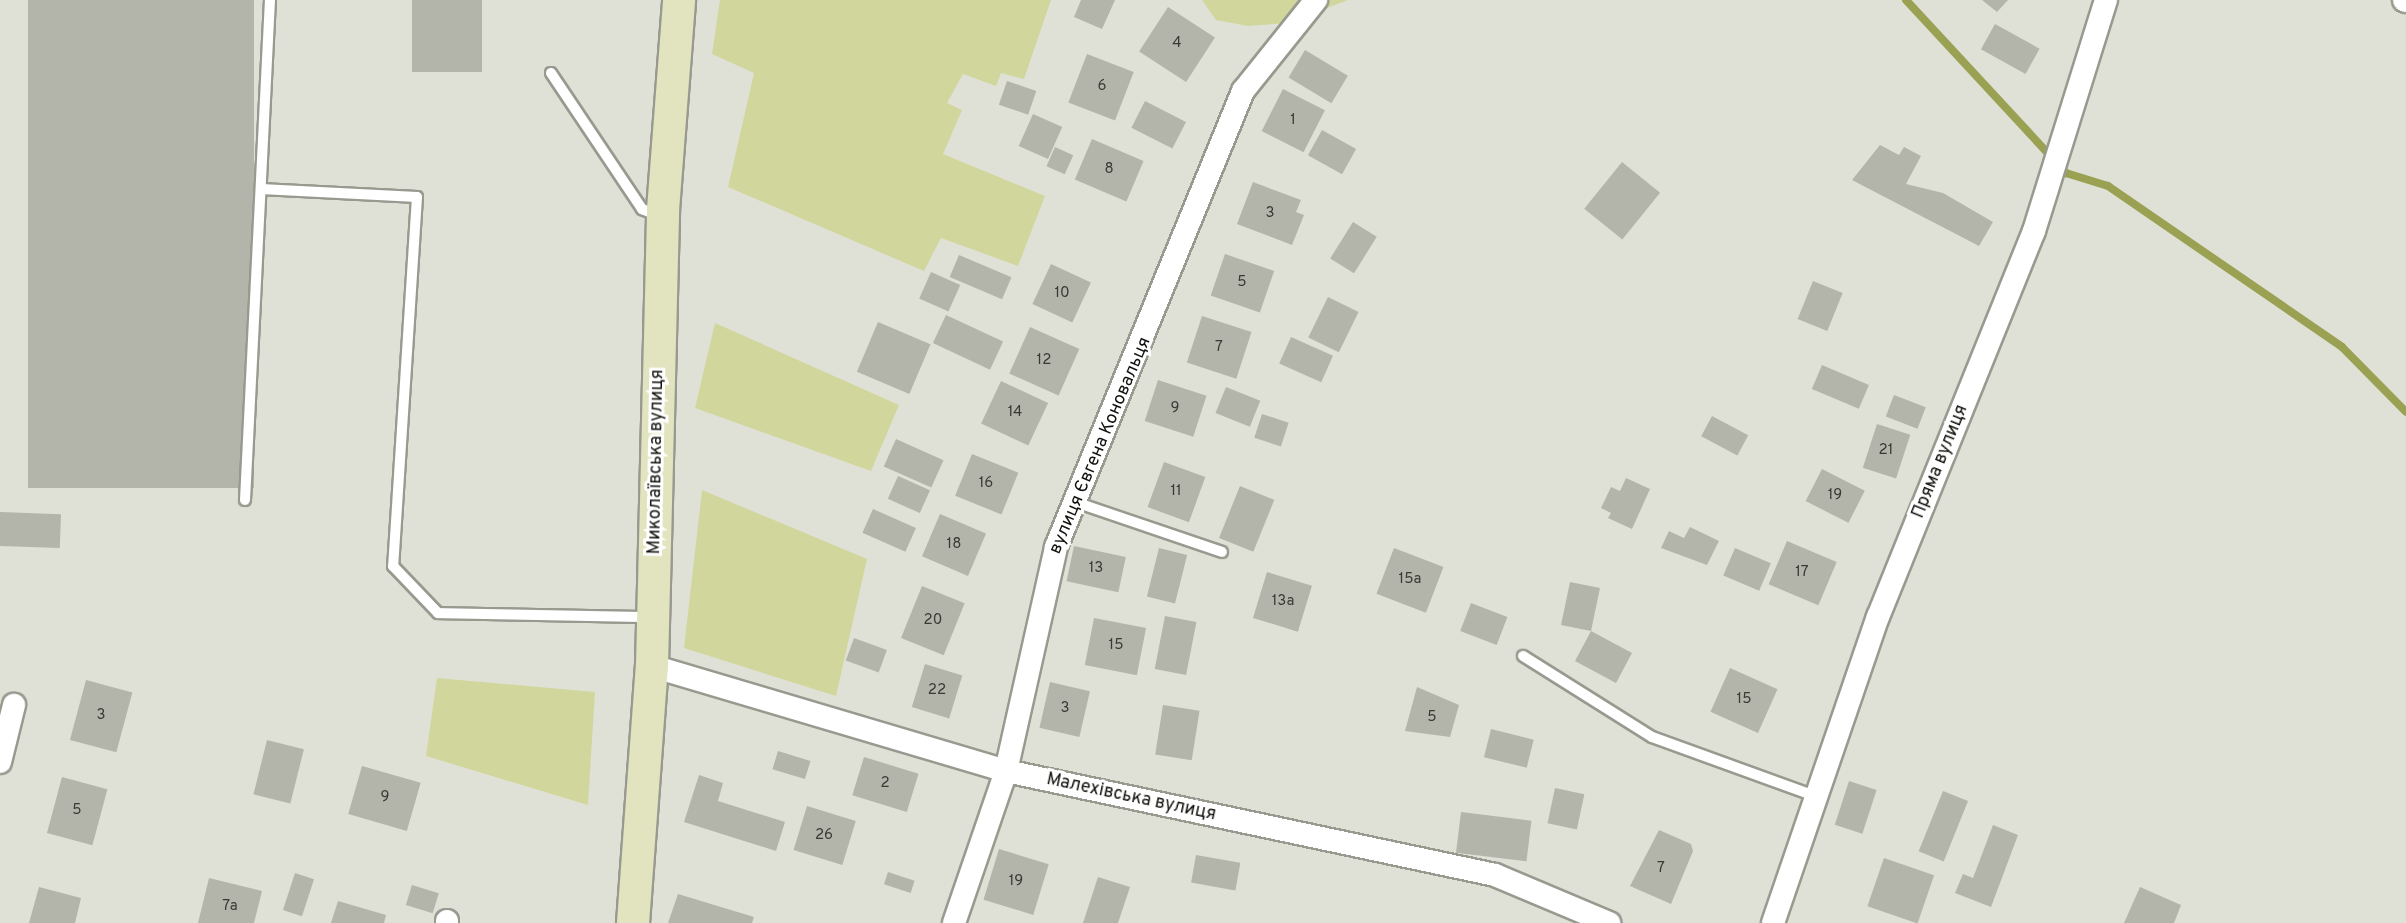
<!DOCTYPE html>
<meta charset="utf-8">
<style>
body{margin:0}
#map{position:relative;width:2406px;height:923px;overflow:hidden;background:#e0e1d6;font-family:Overpass,sans-serif}
div>[style]{position:absolute}
.green>*{inset:0;background:#d1d79c}
.stream>*{height:8px;margin:-4px;padding:0 4px;transform-origin:4px;border-radius:4px;background:#9aa152}
.building>*{inset:0;background:#b3b4aa;transform-origin:0 0}
.roads{filter:drop-shadow(2px 0 #989a8f) drop-shadow(-2px 0 #989a8f) drop-shadow(0 2px #989a8f) drop-shadow(0 -2px #989a8f)}
.lane>*{height:10px;margin:-5px;padding:0 5px;transform-origin:5px;border-radius:5px;background:#fff}
.street>*{height:22px;margin:-11px;padding:0 11px;transform-origin:11px;border-radius:11px;background:#fff}
.secondary>*{height:32px;margin:-16px;padding:0 16px;transform-origin:16px;border-radius:16px;background:#e2e4c0}
span{translate:-50% -50%;white-space:nowrap;text-align:center;line-height:1.15;-webkit-text-stroke:6px #fff;paint-order:stroke}
.number-label{font-size:15px;color:#3a3a35}
.number-label span{-webkit-text-stroke-width:0}
.street-label{font-size:18px;color:#11110e}
</style>
<div id="map">
<div class="green">
<div style="clip-path:polygon(720px 0,1051px 0,1024px 79px,1001px 73px,996px 86px,963px 74px,947px 103px,962px 110px,943px 154px,1045px 196px,1018px 266px,941px 238px,924px 271px,728px 187px,754px 73px,712px 54px)"></div>
<div style="clip-path:polygon(1202px 0,1348px 0,1288px 23px,1248px 26px,1216px 20px)"></div>
<div style="clip-path:polygon(715px 323px,899px 405px,871px 471px,695px 408px)"></div>
<div style="clip-path:polygon(702px 490px,867px 559px,836px 696px,684px 648px)"></div>
<div style="clip-path:polygon(437px 678px,595px 692px,588px 805px,426px 756px)"></div>
</div>
<div class="stream">
<div style="left:1906px;top:0;width:236px;rotate:47.2deg"></div>
<div style="left:2066px;top:173px;width:44px;rotate:17.2deg"></div>
<div style="left:2108px;top:186px;width:284px;rotate:34.5deg"></div>
<div style="left:2342px;top:347px;width:91px;rotate:45.4deg"></div>
</div>
<div class="building">
<div style="left:28px;top:0;width:226px;height:488px"></div>
<div style="left:412px;top:0;width:70px;height:72px"></div>
<div style="clip-path:polygon(1081px 0,1115px 0,1102px 29px,1074px 17px)"></div>
<div style="clip-path:polygon(1982px 0,2008px 0,1997px 12px)"></div>
<div style="left:1168px;top:7px;width:56px;height:53px;rotate:33deg"></div>
<div style="left:1995px;top:24px;width:51px;height:29px;rotate:29deg"></div>
<div style="left:1305px;top:50px;width:50px;height:32px;rotate:31deg"></div>
<div style="left:1087px;top:54px;width:50px;height:52px;rotate:21deg"></div>
<div style="left:1007px;top:81px;width:31px;height:25px;rotate:19deg"></div>
<div style="left:1283px;top:89px;width:47px;height:47px;rotate:27deg"></div>
<div style="left:1145px;top:101px;width:46px;height:30px;rotate:27deg"></div>
<div style="left:1033px;top:114px;width:32px;height:35px;rotate:24deg"></div>
<div style="left:1322px;top:130px;width:39px;height:29px;rotate:29deg"></div>
<div style="left:1092px;top:139px;width:56px;height:44px;rotate:23deg"></div>
<div style="clip-path:polygon(1880px 145px,1899px 155px,1904px 147px,1921px 156px,1906px 184px,1943px 193px,1993px 222px,1979px 246px,1852px 180px)"></div>
<div style="left:1055px;top:147px;width:20px;height:21px;rotate:24deg"></div>
<div style="left:1622px;top:162px;width:49px;height:60px;rotate:39deg"></div>
<div style="clip-path:polygon(1253px 182px,1301px 200px,1296px 212px,1304px 215px,1292px 245px,1237px 224px)"></div>
<div style="left:1353px;top:222px;width:28px;height:43px;rotate:32deg"></div>
<div style="left:1225px;top:254px;width:52px;height:44px;rotate:19deg"></div>
<div style="left:959px;top:255px;width:57px;height:24px;rotate:23deg"></div>
<div style="left:1051px;top:264px;width:44px;height:44px;rotate:25deg"></div>
<div style="left:931px;top:272px;width:32px;height:29px;rotate:24deg"></div>
<div style="left:1813px;top:281px;width:32px;height:41px;rotate:22deg"></div>
<div style="left:1328px;top:297px;width:34px;height:45px;rotate:26deg"></div>
<div style="left:946px;top:315px;width:63px;height:31px;rotate:25deg"></div>
<div style="left:1202px;top:316px;width:52px;height:49px;rotate:18deg"></div>
<div style="left:878px;top:322px;width:57px;height:54px;rotate:23deg"></div>
<div style="left:1030px;top:327px;width:54px;height:51px;rotate:24deg"></div>
<div style="left:1291px;top:337px;width:46px;height:29px;rotate:24deg"></div>
<div style="left:1822px;top:365px;width:51px;height:26px;rotate:23deg"></div>
<div style="left:1158px;top:380px;width:51px;height:43px;rotate:18deg"></div>
<div style="left:1001px;top:381px;width:52px;height:47px;rotate:25deg"></div>
<div style="left:1226px;top:387px;width:37px;height:28px;rotate:22deg"></div>
<div style="left:1894px;top:395px;width:34px;height:23px;rotate:21deg"></div>
<div style="left:1262px;top:414px;width:28px;height:25px;rotate:18deg"></div>
<div style="left:1712px;top:416px;width:41px;height:23px;rotate:28deg"></div>
<div style="left:1877px;top:424px;width:35px;height:46px;rotate:18deg"></div>
<div style="left:896px;top:439px;width:52px;height:30px;rotate:24deg"></div>
<div style="left:972px;top:454px;width:50px;height:45px;rotate:22deg"></div>
<div style="left:1164px;top:462px;width:44px;height:48px;rotate:20deg"></div>
<div style="left:1822px;top:469px;width:48px;height:36px;rotate:27deg"></div>
<div style="left:898px;top:476px;width:35px;height:25px;rotate:24deg"></div>
<div style="clip-path:polygon(1626px 478px,1650px 489px,1632px 529px,1608px 518px,1611px 513px,1601px 508px,1611px 487px,1620px 491px)"></div>
<div style="left:1240px;top:486px;width:37px;height:56px;rotate:22deg"></div>
<div style="left:873px;top:509px;width:47px;height:26px;rotate:24deg"></div>
<div style="left:0;top:512px;width:61px;height:34px;rotate:2deg"></div>
<div style="left:940px;top:514px;width:50px;height:46px;rotate:23deg"></div>
<div style="clip-path:polygon(1690px 527px,1719px 541px,1707px 565px,1661px 548px,1669px 531px,1684px 538px)"></div>
<div style="left:1787px;top:541px;width:54px;height:47px;rotate:23deg"></div>
<div style="left:1074px;top:546px;width:53px;height:36px;rotate:12deg"></div>
<div style="left:1159px;top:548px;width:29px;height:50px;rotate:14deg"></div>
<div style="left:1394px;top:548px;width:53px;height:49px;rotate:21deg"></div>
<div style="left:1735px;top:548px;width:39px;height:30px;rotate:23deg"></div>
<div style="left:1267px;top:572px;width:47px;height:48px;rotate:17deg"></div>
<div style="clip-path:polygon(1570px 582px,1600px 588px,1591px 631px,1632px 653px,1616px 683px,1575px 661px,1591px 631px,1561px 625px)"></div>
<div style="left:922px;top:586px;width:46px;height:56px;rotate:22deg"></div>
<div style="left:1471px;top:603px;width:39px;height:30px;rotate:21deg"></div>
<div style="left:1165px;top:616px;width:32px;height:54px;rotate:11deg"></div>
<div style="left:1094px;top:618px;width:53px;height:48px;rotate:11deg"></div>
<div style="left:854px;top:638px;width:35px;height:24px;rotate:20deg"></div>
<div style="left:925px;top:664px;width:39px;height:45px;rotate:17deg"></div>
<div style="left:1730px;top:668px;width:52px;height:48px;rotate:24deg"></div>
<div style="left:86px;top:680px;width:48px;height:62px;rotate:15deg"></div>
<div style="left:1050px;top:682px;width:41px;height:47px;rotate:13deg"></div>
<div style="clip-path:polygon(1417px 687px,1459px 705px,1450px 737px,1405px 731px)"></div>
<div style="left:1163px;top:705px;width:37px;height:50px;rotate:9deg"></div>
<div style="left:1491px;top:729px;width:44px;height:29px;rotate:14deg"></div>
<div style="left:267px;top:740px;width:38px;height:56px;rotate:14deg"></div>
<div style="left:778px;top:751px;width:34px;height:19px;rotate:17deg"></div>
<div style="left:864px;top:757px;width:57px;height:40px;rotate:17deg"></div>
<div style="left:362px;top:766px;width:61px;height:50px;rotate:16deg"></div>
<div style="clip-path:polygon(699px 775px,723px 783px,718px 801px,785px 822px,776px 851px,684px 822px)"></div>
<div style="left:62px;top:777px;width:47px;height:58px;rotate:15deg"></div>
<div style="left:1849px;top:781px;width:29px;height:46px;rotate:18deg"></div>
<div style="left:1555px;top:788px;width:30px;height:36px;rotate:12deg"></div>
<div style="left:1943px;top:791px;width:27px;height:65px;rotate:22deg"></div>
<div style="left:807px;top:806px;width:51px;height:46px;rotate:17deg"></div>
<div style="left:1461px;top:812px;width:71px;height:41px;rotate:7deg"></div>
<div style="clip-path:polygon(1993px 825px,2018px 835px,1991px 907px,1955px 893px,1963px 874px,1973px 878px)"></div>
<div style="clip-path:polygon(1659px 830px,1691px 844px,1693px 851px,1671px 904px,1630px 886px)"></div>
<div style="left:999px;top:849px;width:52px;height:53px;rotate:17deg"></div>
<div style="left:1196px;top:855px;width:45px;height:28px;rotate:10deg"></div>
<div style="left:1884px;top:858px;width:53px;height:51px;rotate:19deg"></div>
<div style="left:888px;top:872px;width:28px;height:13px;rotate:18deg"></div>
<div style="left:295px;top:873px;width:20px;height:39px;rotate:18deg"></div>
<div style="clip-path:polygon(1098px 877px,1130px 887px,1118px 923px,1083px 923px)"></div>
<div style="clip-path:polygon(209px 878px,262px 891px,254px 923px,198px 923px)"></div>
<div style="left:412px;top:885px;width:28px;height:21px;rotate:17deg"></div>
<div style="clip-path:polygon(39px 887px,81px 898px,75px 923px,29px 923px)"></div>
<div style="clip-path:polygon(2140px 887px,2181px 905px,2174px 923px,2124px 923px)"></div>
<div style="clip-path:polygon(678px 894px,754px 917px,752px 923px,668px 923px)"></div>
<div style="clip-path:polygon(338px 901px,386px 915px,384px 923px,331px 923px)"></div>
</div>
<div class="roads">
<div class="lane">
<div style="left:551px;top:73px;width:164px;rotate:56.2deg"></div>
<div style="left:642px;top:209px;width:18px;rotate:22deg"></div>
<div style="left:261px;top:189px;width:156px;rotate:2.9deg"></div>
<div style="left:417px;top:197px;width:370px;rotate:93.7deg"></div>
<div style="left:393px;top:566px;width:65px;rotate:46.2deg"></div>
<div style="left:438px;top:613px;width:212px;rotate:1.1deg"></div>
<div style="left:245px;top:500px;width:501px;rotate:-87.14deg"></div>
<div style="left:1078px;top:503px;width:152px;rotate:18.8deg"></div>
<div style="left:1523px;top:656px;width:152px;rotate:32.1deg"></div>
<div style="left:1652px;top:737px;width:177px;rotate:19.9deg"></div>
</div>
<div class="street">
<div style="left:2404px;top:0;width:2px;rotate:27deg"></div>
<div style="left:652px;top:666px;width:369px;rotate:16.5deg"></div>
<div style="left:1006px;top:771px;width:500px;rotate:12deg"></div>
<div style="left:1495px;top:875px;width:124px;rotate:22.8deg"></div>
<div style="left:0;top:762px;width:59px;rotate:-76.2deg"></div>
<div style="left:447px;top:923px;width:2px;rotate:-90deg"></div>
<div style="left:954px;top:923px;width:161px;rotate:-71.1deg"></div>
<div style="left:1006px;top:771px;width:230px;rotate:-77.4deg"></div>
<div style="left:1056px;top:547px;width:493px;rotate:-67.7deg"></div>
<div style="left:1243px;top:91px;width:117px;rotate:-51.3deg"></div>
<div style="left:1773px;top:923px;width:324px;rotate:-71.1deg"></div>
<div style="left:1878px;top:617px;width:416px;rotate:-68deg"></div>
<div style="left:2034px;top:231px;width:242px;rotate:-72.7deg"></div>
</div>
<div class="secondary">
<div style="left:633px;top:923px;width:258px;rotate:-85.8deg"></div>
<div style="left:652px;top:666px;width:456px;rotate:-88.6deg"></div>
<div style="left:663px;top:210px;width:211px;rotate:-85.6deg"></div>
</div>
</div>
<div class="number-label">
<span style="left:1177px;top:44px">4</span>
<span style="left:1102px;top:87px">6</span>
<span style="left:1293px;top:121px">1</span>
<span style="left:1109px;top:170px">8</span>
<span style="left:1270px;top:214px">3</span>
<span style="left:1242px;top:283px">5</span>
<span style="left:1062px;top:294px">10</span>
<span style="left:1219px;top:348px">7</span>
<span style="left:1044px;top:361px">12</span>
<span style="left:1175px;top:409px">9</span>
<span style="left:1015px;top:413px">14</span>
<span style="left:1886px;top:451px">21</span>
<span style="left:986px;top:484px">16</span>
<span style="left:1176px;top:492px">11</span>
<span style="left:1835px;top:496px">19</span>
<span style="left:954px;top:545px">18</span>
<span style="left:1096px;top:569px">13</span>
<span style="left:1802px;top:573px">17</span>
<span style="left:1410px;top:580px">15а</span>
<span style="left:1283px;top:602px">13а</span>
<span style="left:933px;top:621px">20</span>
<span style="left:1116px;top:646px">15</span>
<span style="left:937px;top:691px">22</span>
<span style="left:1744px;top:700px">15</span>
<span style="left:1065px;top:709px">3</span>
<span style="left:101px;top:716px">3</span>
<span style="left:1432px;top:718px">5</span>
<span style="left:885px;top:784px">2</span>
<span style="left:385px;top:798px">9</span>
<span style="left:77px;top:811px">5</span>
<span style="left:824px;top:836px">26</span>
<span style="left:1661px;top:869px">7</span>
<span style="left:1016px;top:882px">19</span>
<span style="left:230px;top:907px">7а</span>
</div>
<div class="street-label">
<span style="left:1101px;top:446px;rotate:-67deg">вулиця Євгена Коновальця</span>
<span style="left:657px;top:462px;rotate:-89deg">Миколаївська вулиця</span>
<span style="left:1941px;top:462px;rotate:-68deg">Пряма вулиця</span>
<span style="left:1131px;top:798px;rotate:12deg">Малехівська вулиця</span>
</div>
</div>
